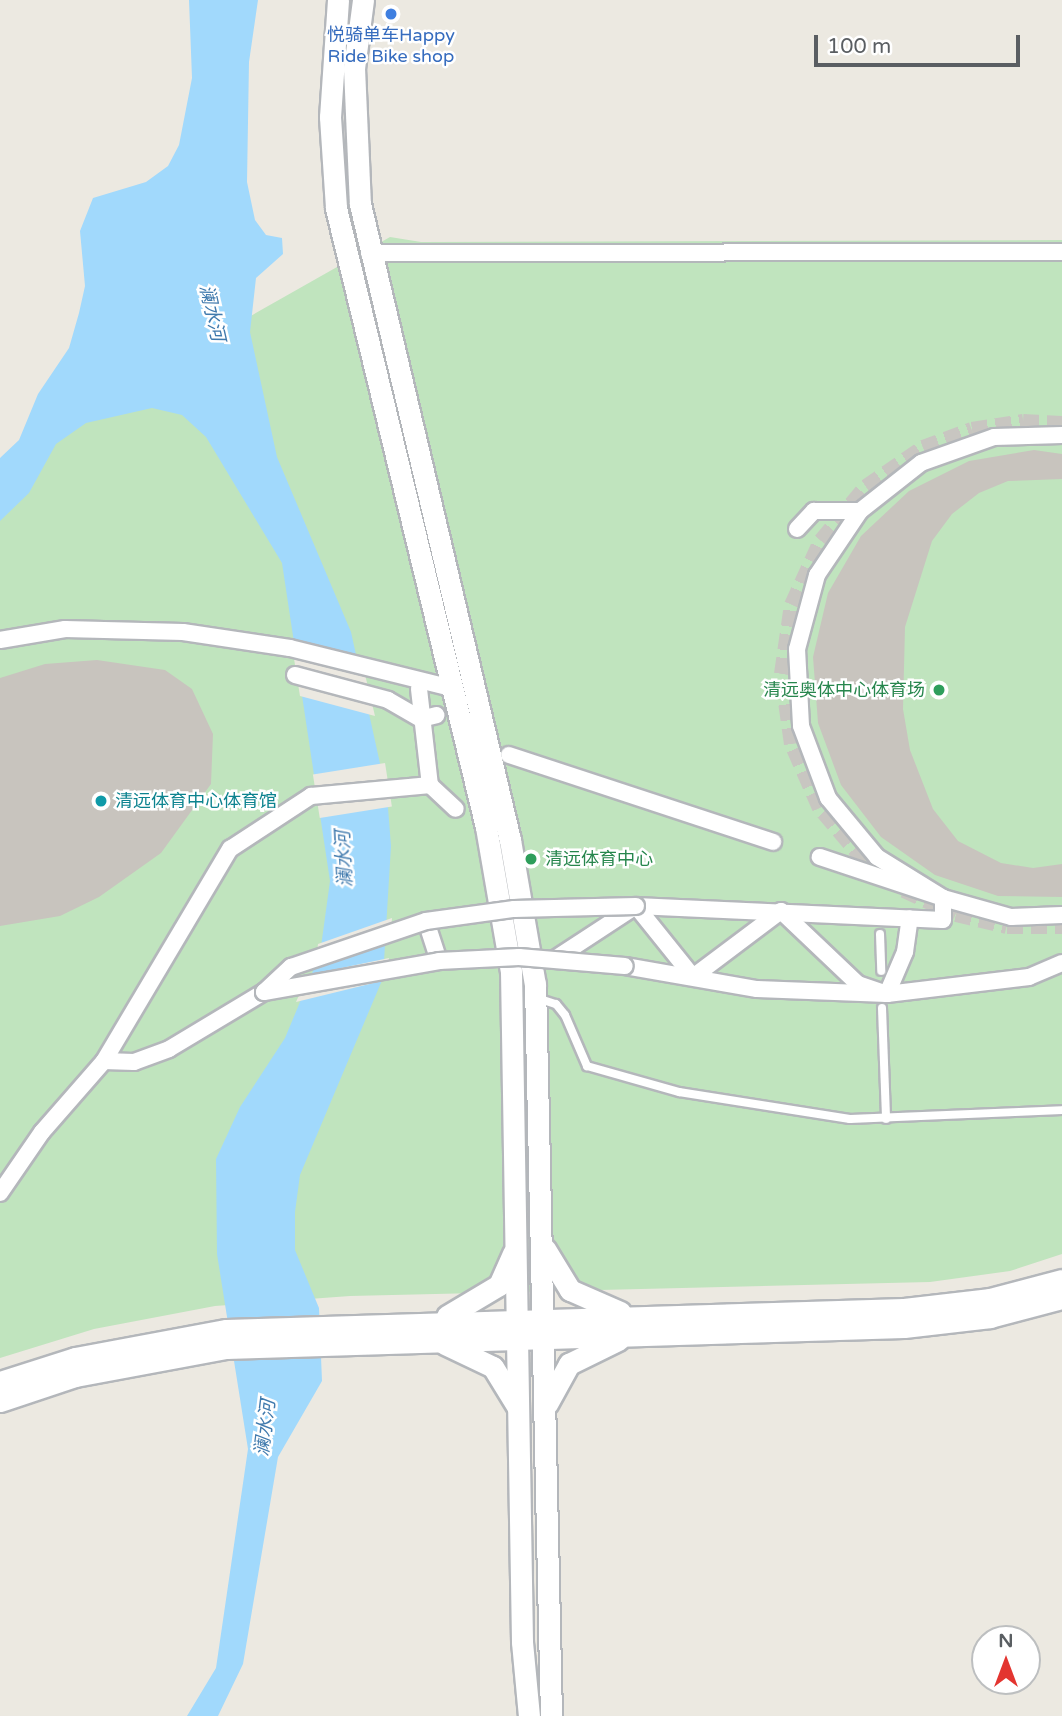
<!DOCTYPE html>
<meta charset="utf-8">
<style>
body{margin:0}
#map{position:relative;width:1062px;height:1716px;overflow:hidden;background:#ece9e1;font-family:"Varela Round","Noto Sans SC",sans-serif}
div>[style]{position:absolute}
.green>*{inset:0;background:#c0e4be}
.water>*{inset:0;background:#a1d9fc}
.pier>*{inset:0;background:#ece9e1;transform-origin:0 0}
.building>*{inset:0;background:#c8c4be}
.street-tunnel>*{height:16px;margin-top:-8px;transform-origin:0;background:repeating-linear-gradient(90deg,#c8c6c1 0 16px,transparent 0 24px)}
.roads{filter:drop-shadow(2px 0 #b4b7bb) drop-shadow(-2px 0 #b4b7bb) drop-shadow(0 2px #b4b7bb) drop-shadow(0 -2px #b4b7bb)}
.lane>*{height:8px;margin:-4px;padding:0 4px;transform-origin:4px;border-radius:4px;background:#fff}
.street>*{height:16px;margin:-8px;padding:0 8px;transform-origin:8px;border-radius:8px;background:#fff}
.secondary>*{height:21px;margin:-10.5px;padding:0 10.5px;transform-origin:10.5px;border-radius:10.5px;background:#fff}
.bridges{filter:drop-shadow(2px 0 #b4b7bb) drop-shadow(-2px 0 #b4b7bb) drop-shadow(0 2px #b4b7bb) drop-shadow(0 -2px #b4b7bb)}
.street-bridge>*{height:16px;margin:-8px;padding:0 8px;transform-origin:8px;border-radius:8px;background:#fff}
.dots>*{width:19px;height:19px;translate:-50% -50%;box-sizing:border-box;border:4px solid #fff;border-radius:50%}
span{translate:-50% -50%;white-space:nowrap;text-align:center;line-height:1.15;-webkit-text-stroke:5px #fff;paint-order:stroke}
.shop-label{font-size:18px;color:#366cbe}
.leisure-label{font-size:18px;color:#27864d}
.right{translate:-100% -50%;text-align:right}
.left{translate:0 -50%;text-align:left}
.culture-label{font-size:18px;color:#0d838f}
.water-label{font-size:19px;color:#407aad;font-style:italic}
.north{position:absolute;left:971px;top:1625px;width:70px;height:70px;box-sizing:border-box;background:#fff;border:2px solid #bdbfc0;border-radius:50%;rotate:0deg;font-size:19px;font-weight:700;line-height:28px;text-align:center;color:#5a5e62}
.north::after{content:'';display:block;margin:auto;width:24px;height:32px;background:#e33530;clip-path:polygon(50% 0,100% 100%,50% 72%,0 100%)}
.scale{position:absolute;left:814px;top:35px;width:206px;height:32px;box-sizing:border-box;border:4px solid #5a5e62;border-top:0;padding-left:9px;font-size:21px;line-height:24px;white-space:nowrap;color:#5a5e62;-webkit-text-stroke:5px #fff;paint-order:stroke}
</style>
<div id="map">
<div class="green">
<div style="clip-path:polygon(390px 237px,421px 242px,1062px 240px,1062px 1254px,1010px 1271px,930px 1282px,350px 1296px,215px 1306px,94px 1329px,0 1358px,0 465px,53px 428px)"></div>
</div>
<div class="water">
<div style="clip-path:polygon(189px 0,258px 0,249px 62px,247px 182px,255px 220px,266px 235px,282px 238px,283px 254px,256px 278px,250px 332px,277px 457px,351px 632px,387px 795px,391px 846px,383px 978px,300px 1175px,295px 1212px,295px 1250px,319px 1308px,322px 1381px,278px 1457px,243px 1664px,218px 1716px,187px 1716px,216px 1668px,248px 1449px,217px 1254px,216px 1159px,240px 1107px,285px 1038px,320px 954px,330px 881px,282px 563px,206px 437px,182px 415px,152px 408px,86px 423px,56px 444px,29px 493px,0 521px,0 458px,19px 440px,38px 394px,69px 348px,79px 313px,85px 286px,80px 231px,93px 198px,146px 182px,168px 166px,179px 145px,192px 78px)"></div>
</div>
<div class="pier">
<div style="clip-path:polygon(291px 640px,361px 658px,375px 716px,300px 696px)"></div>
<div style="left:385px;top:763px;width:44px;height:73px;rotate:81deg"></div>
<div style="clip-path:polygon(392px 918px,390px 944px,317px 953px,318px 944px)"></div>
<div style="clip-path:polygon(389px 958px,386px 980px,296px 1002px,308px 975px)"></div>
</div>
<div class="building">
<div style="clip-path:polygon(1034px 450px,1062px 454px,1062px 479px,1008px 481px,979px 493px,952px 514px,932px 541px,905px 627px,903px 709px,910px 750px,933px 809px,958px 841px,1001px 863px,1033px 868px,1062px 864px,1062px 897px,998px 896px,935px 875px,881px 837px,841px 785px,818px 723px,813px 657px,828px 593px,861px 536px,909px 491px,969px 461px)"></div>
<div style="clip-path:polygon(97px 660px,165px 670px,192px 689px,213px 734px,211px 784px,161px 853px,99px 897px,60px 916px,0 926px,0 678px,45px 664px)"></div>
</div>
<div class="street-tunnel">
<div style="left:886px;top:877px;width:26px;rotate:-143deg"></div>
<div style="left:865px;top:861px;width:70px;rotate:-130.3deg"></div>
<div style="left:820px;top:808px;width:70px;rotate:-113.6deg"></div>
<div style="left:792px;top:744px;width:71px;rotate:-98.1deg"></div>
<div style="left:782px;top:674px;width:70px;rotate:-81.8deg"></div>
<div style="left:792px;top:605px;width:70px;rotate:-65.6deg"></div>
<div style="left:821px;top:541px;width:70px;rotate:-50.2deg"></div>
<div style="left:866px;top:487px;width:69px;rotate:-34.4deg"></div>
<div style="left:923px;top:448px;width:52px;rotate:-20.2deg"></div>
<div style="left:972px;top:430px;width:52px;rotate:-8.9deg"></div>
<div style="left:1023px;top:422px;width:39px;rotate:3deg"></div>
<div style="left:904px;top:890px;width:57px;rotate:24.8deg"></div>
<div style="left:956px;top:914px;width:52px;rotate:13.2deg"></div>
<div style="left:1007px;top:926px;width:55px"></div>
</div>
<div class="roads">
<div class="lane">
<div style="left:880px;top:934px;width:37px;rotate:88deg"></div>
<div style="left:537px;top:998px;width:20px;rotate:18deg"></div>
<div style="left:556px;top:1004px;width:14px;rotate:51deg"></div>
<div style="left:565px;top:1015px;width:56px;rotate:66.7deg"></div>
<div style="left:587px;top:1066px;width:96px;rotate:15.8deg"></div>
<div style="left:679px;top:1092px;width:173px;rotate:9deg"></div>
<div style="left:850px;top:1119px;width:212px;rotate:-2.4deg"></div>
<div style="left:882px;top:1008px;width:111px;rotate:87.9deg"></div>
</div>
<div class="street">
<div style="left:369px;top:253px;width:693px;rotate:-0.08deg"></div>
<div style="left:1062px;top:435px;width:68px;rotate:178.3deg"></div>
<div style="left:994px;top:437px;width:77px;rotate:160.4deg"></div>
<div style="left:921px;top:463px;width:78px;rotate:141.8deg"></div>
<div style="left:860px;top:511px;width:77px;rotate:123.9deg"></div>
<div style="left:817px;top:575px;width:77px;rotate:105.1deg"></div>
<div style="left:797px;top:649px;width:77px;rotate:87deg"></div>
<div style="left:801px;top:726px;width:77px;rotate:69.4deg"></div>
<div style="left:828px;top:798px;width:77px;rotate:50.3deg"></div>
<div style="left:877px;top:857px;width:78px;rotate:31.8deg"></div>
<div style="left:943px;top:898px;width:71px;rotate:15.6deg"></div>
<div style="left:1011px;top:917px;width:51px;rotate:-2.2deg"></div>
<div style="left:797px;top:529px;width:25px;rotate:-47deg"></div>
<div style="left:814px;top:511px;width:46px"></div>
<div style="left:0;top:640px;width:66px;rotate:-9.6deg"></div>
<div style="left:65px;top:629px;width:118px;rotate:1.5deg"></div>
<div style="left:183px;top:632px;width:108px;rotate:8.5deg"></div>
<div style="left:290px;top:648px;width:167px;rotate:13.9deg"></div>
<div style="left:295px;top:675px;width:96px;rotate:15deg"></div>
<div style="left:388px;top:700px;width:38px;rotate:30deg"></div>
<div style="left:421px;top:719px;width:16px;rotate:-14deg"></div>
<div style="left:419px;top:689px;width:97px;rotate:83.5deg"></div>
<div style="left:430px;top:785px;width:35px;rotate:43deg"></div>
<div style="left:509px;top:755px;width:278px;rotate:18.2deg"></div>
<div style="left:636px;top:906px;width:91px;rotate:51.2deg"></div>
<div style="left:693px;top:977px;width:110px;rotate:-36.9deg"></div>
<div style="left:781px;top:911px;width:106px;rotate:43.5deg"></div>
<div style="left:858px;top:984px;width:31px;rotate:19deg"></div>
<div style="left:887px;top:994px;width:46px;rotate:-66.8deg"></div>
<div style="left:905px;top:952px;width:34px;rotate:-82deg"></div>
<div style="left:426px;top:921px;width:42px;rotate:72deg"></div>
<div style="left:555px;top:959px;width:97px;rotate:-33.2deg"></div>
<div style="left:636px;top:906px;width:307px;rotate:2.6deg"></div>
<div style="left:943px;top:920px;width:22px;rotate:-90deg"></div>
<div style="left:943px;top:898px;width:130px;rotate:-161.6deg"></div>
<div style="left:625px;top:966px;width:134px;rotate:9.9deg"></div>
<div style="left:757px;top:989px;width:130px;rotate:2.2deg"></div>
<div style="left:887px;top:994px;width:143px;rotate:-6.8deg"></div>
<div style="left:1029px;top:977px;width:36px;rotate:-23deg"></div>
<div style="left:104px;top:1061px;width:30px;rotate:2deg"></div>
<div style="left:134px;top:1062px;width:37px;rotate:-20deg"></div>
<div style="left:169px;top:1049px;width:111px;rotate:-31deg"></div>
<div style="left:0;top:1193px;width:74px;rotate:-55.5deg"></div>
<div style="left:42px;top:1132px;width:94px;rotate:-48.9deg"></div>
<div style="left:104px;top:1061px;width:247px;rotate:-59.3deg"></div>
<div style="left:230px;top:849px;width:97px;rotate:-33.2deg"></div>
<div style="left:311px;top:796px;width:120px;rotate:-5.3deg"></div>
</div>
<div class="secondary">
<div style="left:338px;top:0;width:117px;rotate:93.9deg"></div>
<div style="left:330px;top:117px;width:91px;rotate:86.2deg"></div>
<div style="left:336px;top:208px;width:637px;rotate:76.38deg"></div>
<div style="left:486px;top:827px;width:146px;rotate:80.2deg"></div>
<div style="left:511px;top:971px;width:671px;rotate:89.06deg"></div>
<div style="left:522px;top:1642px;width:74px;rotate:84.6deg"></div>
<div style="left:363px;top:0;width:69px;rotate:97.5deg"></div>
<div style="left:354px;top:68px;width:136px;rotate:87.5deg"></div>
<div style="left:360px;top:204px;width:653px;rotate:76.73deg"></div>
<div style="left:510px;top:840px;width:146px;rotate:80.2deg"></div>
<div style="left:535px;top:984px;width:732px;rotate:88.75deg"></div>
<div style="left:545px;top:1249px;width:48px;rotate:58.6deg"></div>
<div style="left:570px;top:1290px;width:55px;rotate:23.7deg"></div>
<div style="left:447px;top:1316px;width:61px;rotate:-30.8deg"></div>
<div style="left:499px;top:1285px;width:35px;rotate:-66deg"></div>
<div style="left:445px;top:1344px;width:53px;rotate:25.6deg"></div>
<div style="left:493px;top:1367px;width:46px;rotate:58.4deg"></div>
<div style="left:0;top:1382px;width:79px;rotate:-17.7deg"></div>
<div style="left:75px;top:1358px;width:154px;rotate:-10.5deg"></div>
<div style="left:226px;top:1330px;width:678px;rotate:-1.77deg"></div>
<div style="left:904px;top:1309px;width:87px;rotate:-6.6deg"></div>
<div style="left:990px;top:1299px;width:74px;rotate:-14.8deg"></div>
<div style="left:0;top:1401px;width:79px;rotate:-18.4deg"></div>
<div style="left:75px;top:1376px;width:154px;rotate:-10.5deg"></div>
<div style="left:226px;top:1348px;width:678px;rotate:-1.77deg"></div>
<div style="left:904px;top:1327px;width:87px;rotate:-6.6deg"></div>
<div style="left:990px;top:1317px;width:74px;rotate:-14.8deg"></div>
<div style="left:547px;top:1404px;width:46px;rotate:-61.2deg"></div>
<div style="left:569px;top:1364px;width:55px;rotate:-26.1deg"></div>
</div>
</div>
<div class="bridges">
<div class="street-bridge">
<div style="left:264px;top:992px;width:37px;rotate:-43deg"></div>
<div style="left:291px;top:967px;width:143px;rotate:-18.8deg"></div>
<div style="left:426px;top:921px;width:89px;rotate:-7.8deg"></div>
<div style="left:514px;top:909px;width:122px;rotate:-1.4deg"></div>
<div style="left:264px;top:992px;width:178px;rotate:-10deg"></div>
<div style="left:439px;top:961px;width:80px;rotate:-2.9deg"></div>
<div style="left:519px;top:957px;width:106px;rotate:4.9deg"></div>
</div>
</div>
<div class="dots">
<div style="left:391px;top:14px;background:#3f7fe0"></div>
<div style="left:939px;top:690px;background:#2e9e5b"></div>
<div style="left:101px;top:801px;background:#0f9aa8"></div>
<div style="left:531px;top:859px;background:#2e9e5b"></div>
</div>
<div class="shop-label">
<span style="left:391px;top:46px">悦骑单车Happy<br>Ride Bike shop</span>
</div>
<div class="leisure-label">
<span class="right" style="left:925px;top:690px">清远奥体中心体育场</span>
<span class="left" style="left:545px;top:859px">清远体育中心</span>
</div>
<div class="culture-label">
<span class="left" style="left:115px;top:801px">清远体育中心体育馆</span>
</div>
<div class="water-label">
<span style="left:211px;top:313px;rotate:77deg">澜水河</span>
<span style="left:345px;top:859px;rotate:-93deg">澜水河</span>
<span style="left:266px;top:1428px;rotate:-83deg">澜水河</span>
</div>
<div class="north">N</div>
<div class="scale">100 m</div>
</div>
